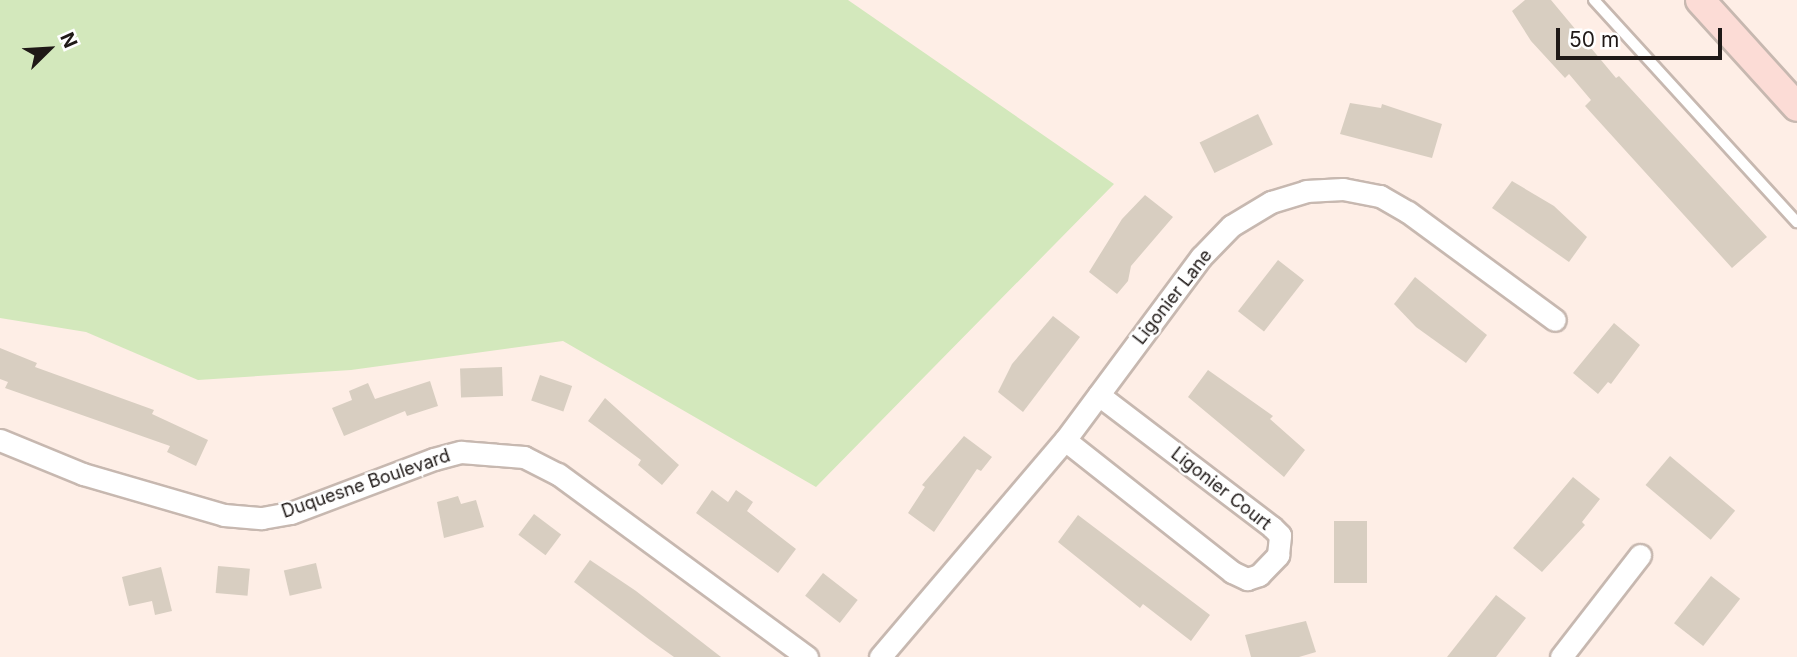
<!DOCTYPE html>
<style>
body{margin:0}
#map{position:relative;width:1797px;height:657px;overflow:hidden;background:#feeee6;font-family:Inter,sans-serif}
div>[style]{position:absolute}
.green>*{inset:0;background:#d3e8bc}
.building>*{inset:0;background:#d8cec1;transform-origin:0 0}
.roads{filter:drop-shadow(2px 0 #c7b8b0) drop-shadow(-2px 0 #c7b8b0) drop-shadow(0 2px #c7b8b0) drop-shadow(0 -2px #c7b8b0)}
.service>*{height:10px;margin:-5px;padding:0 5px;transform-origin:5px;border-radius:5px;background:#fff}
.minor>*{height:21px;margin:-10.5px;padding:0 10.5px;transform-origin:10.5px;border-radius:10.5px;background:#fff}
.secondary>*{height:28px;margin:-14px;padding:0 14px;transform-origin:14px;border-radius:14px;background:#fcdcd6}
span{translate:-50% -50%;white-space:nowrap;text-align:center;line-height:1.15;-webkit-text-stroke:5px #fff;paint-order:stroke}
.street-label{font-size:18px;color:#1f1917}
.north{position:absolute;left:14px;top:14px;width:70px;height:70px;-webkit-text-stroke:5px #fff;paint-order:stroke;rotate:66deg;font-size:19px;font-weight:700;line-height:28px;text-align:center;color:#1f1917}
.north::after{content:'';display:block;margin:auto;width:24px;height:32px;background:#1f1917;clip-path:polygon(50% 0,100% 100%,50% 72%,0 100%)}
.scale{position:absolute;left:1556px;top:28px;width:166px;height:32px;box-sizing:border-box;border:4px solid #1f1917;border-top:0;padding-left:9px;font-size:21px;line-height:24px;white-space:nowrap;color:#1f1917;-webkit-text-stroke:5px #fff;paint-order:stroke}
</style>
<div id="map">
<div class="green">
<div style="clip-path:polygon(0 0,848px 0,1114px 184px,816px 487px,563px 341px,351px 370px,198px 380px,86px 332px,0 318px)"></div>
</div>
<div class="building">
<div style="clip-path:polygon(1525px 0,1551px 0,1616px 78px,1619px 76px,1767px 237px,1732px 268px,1585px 106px,1591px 100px,1569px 74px,1565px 78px,1531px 41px,1512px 11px)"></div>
<div style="clip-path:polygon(1350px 103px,1381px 108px,1382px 104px,1442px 124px,1432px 158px,1340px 134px)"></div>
<div style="left:1258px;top:114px;width:34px;height:65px;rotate:64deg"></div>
<div style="clip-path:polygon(1512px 181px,1554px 206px,1587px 237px,1569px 262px,1492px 208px)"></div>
<div style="clip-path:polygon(1145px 195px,1173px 217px,1131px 266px,1128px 281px,1117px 294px,1089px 272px,1122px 219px)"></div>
<div style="left:1278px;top:260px;width:33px;height:65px;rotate:38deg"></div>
<div style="clip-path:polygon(1415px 277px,1487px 335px,1466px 363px,1416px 327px,1394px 304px)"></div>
<div style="clip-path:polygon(1053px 316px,1080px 337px,1023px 412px,998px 392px,1012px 364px)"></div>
<div style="clip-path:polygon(1614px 323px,1640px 345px,1611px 384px,1608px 382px,1598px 394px,1573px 373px)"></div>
<div style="clip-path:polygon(0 348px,37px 363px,35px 367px,154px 410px,152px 414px,208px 440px,196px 466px,167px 452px,170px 446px,5px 388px,8px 382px,0 379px)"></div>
<div style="left:502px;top:367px;width:29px;height:42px;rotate:88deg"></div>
<div style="clip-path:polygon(1208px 370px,1273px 416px,1270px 419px,1305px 450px,1284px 477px,1188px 397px)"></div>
<div style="left:540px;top:375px;width:34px;height:27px;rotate:19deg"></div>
<div style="clip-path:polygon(430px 381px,438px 406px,407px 416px,405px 411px,344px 436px,332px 408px,352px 400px,349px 391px,368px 383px,375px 399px)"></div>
<div style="clip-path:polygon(605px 398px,679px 465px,662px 485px,638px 465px,641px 460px,588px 421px)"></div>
<div style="clip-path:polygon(964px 436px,992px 457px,981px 471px,977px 469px,934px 532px,908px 513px,925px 487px,922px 485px)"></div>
<div style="left:1670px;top:456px;width:85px;height:38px;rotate:40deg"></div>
<div style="clip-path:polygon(1573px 477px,1600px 499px,1582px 522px,1585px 525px,1542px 572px,1513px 548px)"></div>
<div style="clip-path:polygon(712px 490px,728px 502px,736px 490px,753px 502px,747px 511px,796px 549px,778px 573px,696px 513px)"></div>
<div style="clip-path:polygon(458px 496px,461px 504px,476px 500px,484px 527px,444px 538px,437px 502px)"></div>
<div style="left:534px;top:514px;width:34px;height:26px;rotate:37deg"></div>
<div style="clip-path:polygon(1078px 515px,1210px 615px,1191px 641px,1143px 604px,1140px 608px,1058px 542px)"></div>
<div style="left:1334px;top:521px;width:33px;height:62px"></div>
<div style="clip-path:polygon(590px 560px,636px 591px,721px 657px,674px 657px,650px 640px,574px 582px)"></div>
<div style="left:316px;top:563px;width:26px;height:33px;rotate:77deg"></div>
<div style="left:218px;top:566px;width:32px;height:27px;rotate:5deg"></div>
<div style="clip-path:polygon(161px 567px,172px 611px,155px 615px,152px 601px,129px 606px,122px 577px)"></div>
<div style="left:823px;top:573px;width:44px;height:29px;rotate:38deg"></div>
<div style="left:1711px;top:576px;width:37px;height:60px;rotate:38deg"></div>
<div style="clip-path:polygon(1496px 595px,1526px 618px,1496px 657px,1447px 657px)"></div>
<div style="clip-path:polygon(1306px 621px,1316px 652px,1299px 657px,1251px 657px,1245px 635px)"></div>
</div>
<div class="roads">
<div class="service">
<div style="left:1594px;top:0;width:301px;rotate:47.6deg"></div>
</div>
<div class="minor">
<div style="left:0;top:440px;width:90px;rotate:22.3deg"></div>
<div style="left:83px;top:474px;width:147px;rotate:16.2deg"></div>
<div style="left:224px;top:515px;width:38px;rotate:5deg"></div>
<div style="left:262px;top:518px;width:29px;rotate:-10deg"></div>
<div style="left:291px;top:513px;width:153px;rotate:-20.7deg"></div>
<div style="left:434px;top:459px;width:28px;rotate:-15deg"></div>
<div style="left:461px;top:452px;width:63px;rotate:4.5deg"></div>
<div style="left:524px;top:457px;width:38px;rotate:27deg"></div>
<div style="left:558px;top:474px;width:309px;rotate:36.3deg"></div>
<div style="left:1065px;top:440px;width:213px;rotate:38.3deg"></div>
<div style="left:1232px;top:572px;width:17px;rotate:25deg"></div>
<div style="left:1247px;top:579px;width:13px;rotate:-18deg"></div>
<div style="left:1259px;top:575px;width:28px;rotate:-46deg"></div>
<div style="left:1278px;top:555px;width:20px;rotate:-84deg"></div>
<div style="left:1280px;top:535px;width:11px;rotate:-135deg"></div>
<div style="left:1272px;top:527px;width:218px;rotate:-142.7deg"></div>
<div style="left:880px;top:657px;width:285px;rotate:-49.6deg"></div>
<div style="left:1065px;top:440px;width:228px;rotate:-53.4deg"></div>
<div style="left:1201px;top:257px;width:43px;rotate:-45.9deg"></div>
<div style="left:1231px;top:226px;width:47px;rotate:-31deg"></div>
<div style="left:1271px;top:202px;width:37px;rotate:-17deg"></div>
<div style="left:1306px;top:191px;width:37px;rotate:-3deg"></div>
<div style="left:1343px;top:189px;width:38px;rotate:11deg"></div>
<div style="left:1380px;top:196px;width:32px;rotate:30deg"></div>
<div style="left:1408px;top:212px;width:182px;rotate:36.3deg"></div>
<div style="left:1561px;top:657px;width:129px;rotate:-52.2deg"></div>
</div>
<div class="secondary">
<div style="left:1700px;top:0;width:144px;rotate:47.8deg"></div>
</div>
</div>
<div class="street-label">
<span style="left:1173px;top:297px;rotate:-52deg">Ligonier Lane</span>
<span style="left:366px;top:484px;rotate:-19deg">Duquesne Boulevard</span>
<span style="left:1221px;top:489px;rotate:38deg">Ligonier Court</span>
</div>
<div class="north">N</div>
<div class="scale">50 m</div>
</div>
